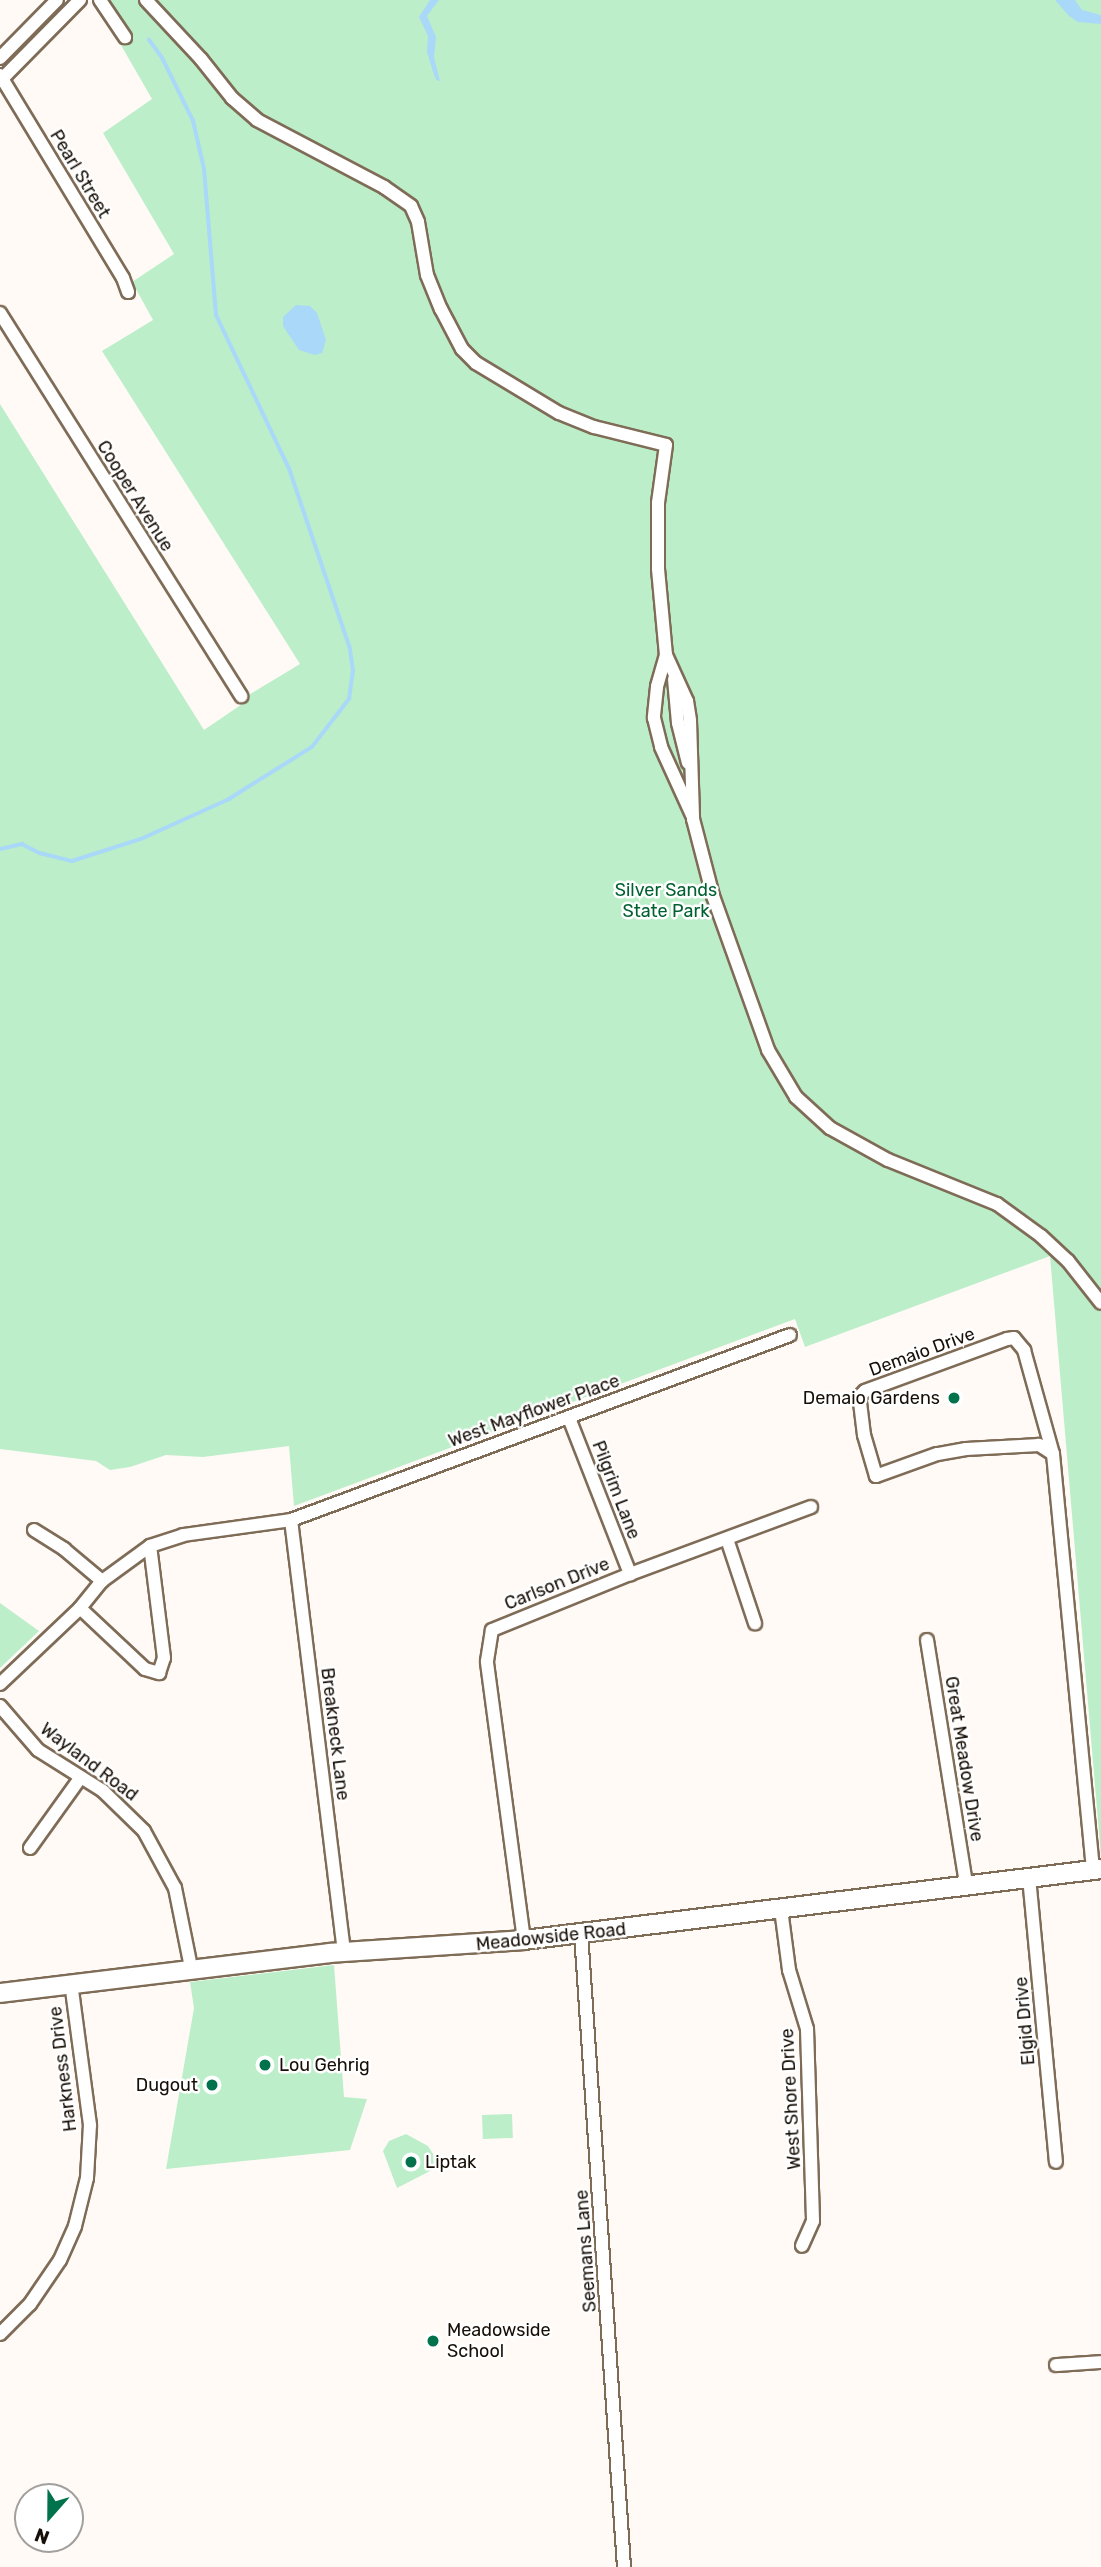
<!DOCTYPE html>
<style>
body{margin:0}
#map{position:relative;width:1101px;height:2567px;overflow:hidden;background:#fffaf6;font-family:Rubik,sans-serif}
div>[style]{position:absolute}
.green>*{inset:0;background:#bdeeca;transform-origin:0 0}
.water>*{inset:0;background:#a9d8f8}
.stream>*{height:3.5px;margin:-1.75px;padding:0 1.75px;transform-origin:1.75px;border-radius:1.75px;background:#a9d8f8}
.roads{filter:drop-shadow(2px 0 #7f6c57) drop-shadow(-2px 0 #7f6c57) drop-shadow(0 2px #7f6c57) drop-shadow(0 -2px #7f6c57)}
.minor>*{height:12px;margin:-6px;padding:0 6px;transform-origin:6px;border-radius:6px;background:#fff}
.secondary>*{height:18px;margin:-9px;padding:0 9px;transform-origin:9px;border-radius:9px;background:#fff}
.dots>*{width:19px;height:19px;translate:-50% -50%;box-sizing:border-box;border:4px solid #fff;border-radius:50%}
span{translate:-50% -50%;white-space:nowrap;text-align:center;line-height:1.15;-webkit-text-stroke:5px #fff;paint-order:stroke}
.street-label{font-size:18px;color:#170f07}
.park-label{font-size:18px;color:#006130}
.poi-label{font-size:18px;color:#170f07}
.right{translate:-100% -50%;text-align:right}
.left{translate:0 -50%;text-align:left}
.north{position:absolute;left:14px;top:2483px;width:70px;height:70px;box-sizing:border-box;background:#fff;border:2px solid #a29f9c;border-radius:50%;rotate:201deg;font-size:19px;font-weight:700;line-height:28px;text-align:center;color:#170f07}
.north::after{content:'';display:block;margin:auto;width:24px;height:32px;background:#00724c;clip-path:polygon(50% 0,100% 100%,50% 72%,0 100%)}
</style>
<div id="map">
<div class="green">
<div style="clip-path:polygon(95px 0,1101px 0,1101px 1856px,1050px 1256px,805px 1347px,795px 1319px,294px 1506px,289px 1446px,203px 1457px,166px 1455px,130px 1467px,110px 1470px,96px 1461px,0 1449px,0 404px,204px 730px,248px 700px,247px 696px,300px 664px,102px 351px,153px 320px,132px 282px,174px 254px,103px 133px,152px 99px)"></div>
<div style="clip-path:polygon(0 1603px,39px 1631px,0 1668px)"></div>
<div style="clip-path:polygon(334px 1965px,344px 2097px,367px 2099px,350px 2150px,166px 2169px,194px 2008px,190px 1982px)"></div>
<div style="left:512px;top:2114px;width:24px;height:30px;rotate:88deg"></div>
<div style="clip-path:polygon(406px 2134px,428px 2146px,433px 2154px,434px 2169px,397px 2188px,383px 2151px,389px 2141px)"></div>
</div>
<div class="water">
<div style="clip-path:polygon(430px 0,439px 0,427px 16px,436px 37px,434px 57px,440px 81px,436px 80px,433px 72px,427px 52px,428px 36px,419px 17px)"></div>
<div style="clip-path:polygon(1055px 0,1075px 0,1082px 10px,1101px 15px,1101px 24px,1078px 22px,1069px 16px)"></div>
<div style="clip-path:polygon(296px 305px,310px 306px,317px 313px,326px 340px,322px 353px,315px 355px,299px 350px,283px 326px,283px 317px)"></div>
</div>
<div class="stream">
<div style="left:0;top:849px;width:23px;rotate:-13deg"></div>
<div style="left:22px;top:844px;width:20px;rotate:27deg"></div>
<div style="left:40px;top:853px;width:33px;rotate:14deg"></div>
<div style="left:72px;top:861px;width:72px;rotate:-17.7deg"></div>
<div style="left:141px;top:839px;width:97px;rotate:-24.4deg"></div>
<div style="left:229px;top:799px;width:98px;rotate:-32.1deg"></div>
<div style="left:312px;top:747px;width:61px;rotate:-52.4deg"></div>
<div style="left:349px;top:699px;width:28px;rotate:-82deg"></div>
<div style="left:353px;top:671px;width:22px;rotate:-98deg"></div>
<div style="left:350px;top:649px;width:190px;rotate:-108.7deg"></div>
<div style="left:289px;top:469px;width:170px;rotate:-115.4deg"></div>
<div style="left:216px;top:315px;width:146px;rotate:-94.7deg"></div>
<div style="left:204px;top:169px;width:49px;rotate:-102.9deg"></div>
<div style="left:193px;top:121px;width:70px;rotate:-116.2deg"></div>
<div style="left:162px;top:58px;width:22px;rotate:-126deg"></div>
</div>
<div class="roads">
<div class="minor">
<div style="left:100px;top:0;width:45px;rotate:56deg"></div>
<div style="left:146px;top:0;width:81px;rotate:47deg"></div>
<div style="left:201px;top:59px;width:50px;rotate:51.5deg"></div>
<div style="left:232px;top:98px;width:33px;rotate:41deg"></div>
<div style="left:257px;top:120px;width:144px;rotate:27.8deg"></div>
<div style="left:384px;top:187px;width:33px;rotate:35deg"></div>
<div style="left:411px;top:206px;width:17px;rotate:66deg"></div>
<div style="left:418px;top:222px;width:54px;rotate:80.4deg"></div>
<div style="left:427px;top:275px;width:37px;rotate:68deg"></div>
<div style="left:441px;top:309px;width:45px;rotate:62.3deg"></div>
<div style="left:462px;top:349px;width:20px;rotate:45deg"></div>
<div style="left:476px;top:363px;width:97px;rotate:31.1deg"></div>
<div style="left:559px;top:413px;width:38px;rotate:22deg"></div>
<div style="left:594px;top:427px;width:74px;rotate:14deg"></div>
<div style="left:666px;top:445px;width:59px;rotate:97.9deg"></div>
<div style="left:658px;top:503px;width:66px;rotate:90deg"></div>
<div style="left:658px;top:569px;width:86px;rotate:84.7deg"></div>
<div style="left:666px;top:655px;width:51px;rotate:65.5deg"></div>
<div style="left:687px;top:701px;width:20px;rotate:81deg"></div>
<div style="left:690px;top:721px;width:98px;rotate:88.2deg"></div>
<div style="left:693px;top:819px;width:80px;rotate:75.4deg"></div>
<div style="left:713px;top:896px;width:164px;rotate:70.3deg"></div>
<div style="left:768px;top:1050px;width:55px;rotate:59.2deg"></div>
<div style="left:796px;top:1097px;width:46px;rotate:42.4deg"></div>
<div style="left:830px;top:1128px;width:66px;rotate:28.9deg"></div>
<div style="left:888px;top:1160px;width:118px;rotate:22deg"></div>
<div style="left:997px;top:1204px;width:54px;rotate:36deg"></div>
<div style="left:1041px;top:1236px;width:37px;rotate:43deg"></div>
<div style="left:1068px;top:1261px;width:53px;rotate:51.8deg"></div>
<div style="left:0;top:58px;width:81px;rotate:-45.5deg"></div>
<div style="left:0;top:75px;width:237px;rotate:58.8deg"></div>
<div style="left:123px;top:278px;width:15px;rotate:70deg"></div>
<div style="left:0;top:81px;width:114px;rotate:-45.4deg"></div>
<div style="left:0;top:313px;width:453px;rotate:57.8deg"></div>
<div style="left:666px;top:655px;width:33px;rotate:106deg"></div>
<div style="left:657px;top:687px;width:31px;rotate:96deg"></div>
<div style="left:654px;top:718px;width:30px;rotate:76deg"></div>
<div style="left:661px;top:747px;width:75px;rotate:65.5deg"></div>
<div style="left:674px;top:679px;width:44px;rotate:84.8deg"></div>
<div style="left:678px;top:723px;width:41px;rotate:76deg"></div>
<div style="left:569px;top:1418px;width:168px;rotate:68.6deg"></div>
<div style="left:1053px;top:1454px;width:17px;rotate:-147deg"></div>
<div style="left:1039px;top:1445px;width:73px;rotate:176.9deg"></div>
<div style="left:966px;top:1449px;width:29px;rotate:170deg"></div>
<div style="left:937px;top:1454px;width:65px;rotate:160.2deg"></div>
<div style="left:876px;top:1476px;width:43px;rotate:-106.3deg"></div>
<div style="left:864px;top:1435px;width:38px;rotate:-97deg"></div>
<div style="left:859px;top:1397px;width:8px;rotate:-45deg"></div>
<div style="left:865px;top:1391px;width:151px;rotate:-20.1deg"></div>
<div style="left:1007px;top:1339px;width:7px;rotate:-8deg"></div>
<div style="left:1014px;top:1338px;width:16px;rotate:50deg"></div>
<div style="left:1024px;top:1350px;width:108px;rotate:74.4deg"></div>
<div style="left:1053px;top:1454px;width:418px;rotate:84.5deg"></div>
<div style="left:291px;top:1520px;width:435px;rotate:83deg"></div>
<div style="left:34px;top:1530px;width:36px;rotate:32deg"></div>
<div style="left:64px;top:1549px;width:50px;rotate:40.1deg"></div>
<div style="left:727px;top:1539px;width:89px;rotate:71.6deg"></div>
<div style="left:80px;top:1608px;width:89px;rotate:43.2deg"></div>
<div style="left:145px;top:1669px;width:15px;rotate:16deg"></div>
<div style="left:159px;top:1673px;width:16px;rotate:-72deg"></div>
<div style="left:164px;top:1658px;width:113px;rotate:-97.1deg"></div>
<div style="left:927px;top:1640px;width:247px;rotate:80.9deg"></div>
<div style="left:0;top:1684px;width:110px;rotate:-43.5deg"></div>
<div style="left:80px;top:1608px;width:35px;rotate:-51deg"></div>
<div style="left:102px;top:1581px;width:59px;rotate:-36.1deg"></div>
<div style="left:150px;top:1546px;width:35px;rotate:-18deg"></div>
<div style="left:183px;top:1535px;width:109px;rotate:-7.9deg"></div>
<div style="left:291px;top:1520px;width:532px;rotate:-20.34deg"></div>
<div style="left:0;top:1706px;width:58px;rotate:49.2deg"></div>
<div style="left:38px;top:1750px;width:77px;rotate:32.2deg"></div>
<div style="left:103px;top:1791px;width:57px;rotate:44.3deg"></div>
<div style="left:144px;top:1831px;width:65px;rotate:61.5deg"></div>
<div style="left:175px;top:1888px;width:81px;rotate:78.6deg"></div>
<div style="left:30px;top:1848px;width:87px;rotate:-54.3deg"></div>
<div style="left:1029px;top:1877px;width:286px;rotate:84.6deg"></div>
<div style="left:781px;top:1909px;width:62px;rotate:82.5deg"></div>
<div style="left:789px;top:1970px;width:62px;rotate:73deg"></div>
<div style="left:807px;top:2029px;width:192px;rotate:88.2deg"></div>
<div style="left:813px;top:2221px;width:27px;rotate:114deg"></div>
<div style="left:581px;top:1933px;width:635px;rotate:86.12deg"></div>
<div style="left:524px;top:1940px;width:281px;rotate:-97.6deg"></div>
<div style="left:487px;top:1661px;width:31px;rotate:-81deg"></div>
<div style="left:492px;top:1630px;width:149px;rotate:-22.1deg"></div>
<div style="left:630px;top:1574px;width:193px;rotate:-20.3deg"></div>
<div style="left:0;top:2334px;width:42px;rotate:-45deg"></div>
<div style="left:30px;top:2304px;width:53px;rotate:-55.7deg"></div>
<div style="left:60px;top:2260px;width:37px;rotate:-66deg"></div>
<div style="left:75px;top:2226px;width:49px;rotate:-76deg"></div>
<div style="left:87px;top:2178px;width:53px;rotate:-86.8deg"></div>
<div style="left:90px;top:2125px;width:143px;rotate:-97.6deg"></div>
<div style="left:1056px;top:2365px;width:45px;rotate:-3.8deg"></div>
</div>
<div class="secondary">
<div style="left:0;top:1993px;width:332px;rotate:-6.9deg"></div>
<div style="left:330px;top:1953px;width:194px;rotate:-3.8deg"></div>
<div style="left:524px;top:1940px;width:581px;rotate:-7.01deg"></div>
</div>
</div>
<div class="dots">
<div style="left:954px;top:1398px;background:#00724c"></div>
<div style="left:265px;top:2065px;background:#00724c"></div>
<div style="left:212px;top:2085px;background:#00724c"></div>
<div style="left:411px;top:2162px;background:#00724c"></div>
<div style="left:433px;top:2341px;background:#00724c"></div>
</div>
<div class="street-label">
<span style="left:80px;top:174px;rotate:59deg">Pearl Street</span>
<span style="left:135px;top:496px;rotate:58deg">Cooper Avenue</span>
<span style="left:922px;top:1352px;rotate:-20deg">Demaio Drive</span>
<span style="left:534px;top:1411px;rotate:-20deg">West Mayflower Place</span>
<span style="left:616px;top:1490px;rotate:69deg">Pilgrim Lane</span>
<span style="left:557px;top:1584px;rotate:-22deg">Carlson Drive</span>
<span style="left:335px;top:1734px;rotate:83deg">Breakneck Lane</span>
<span style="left:964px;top:1759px;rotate:81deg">Great Meadow Drive</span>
<span style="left:89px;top:1762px;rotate:37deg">Wayland Road</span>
<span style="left:551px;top:1937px;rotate:-6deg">Meadowside Road</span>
<span style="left:1025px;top:2021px;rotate:-95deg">Elgid Drive</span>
<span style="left:63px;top:2069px;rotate:-97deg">Harkness Drive</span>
<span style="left:791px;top:2099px;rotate:-93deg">West Shore Drive</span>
<span style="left:586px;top:2251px;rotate:-94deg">Seemans Lane</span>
</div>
<div class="park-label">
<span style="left:666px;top:901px">Silver Sands<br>State Park</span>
</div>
<div class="poi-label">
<span class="right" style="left:940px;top:1398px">Demaio Gardens</span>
<span class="left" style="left:279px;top:2065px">Lou Gehrig</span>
<span class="right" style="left:198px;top:2085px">Dugout</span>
<span class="left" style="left:425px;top:2162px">Liptak</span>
<span class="left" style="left:447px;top:2341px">Meadowside<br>School</span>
</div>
<div class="north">N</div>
</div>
